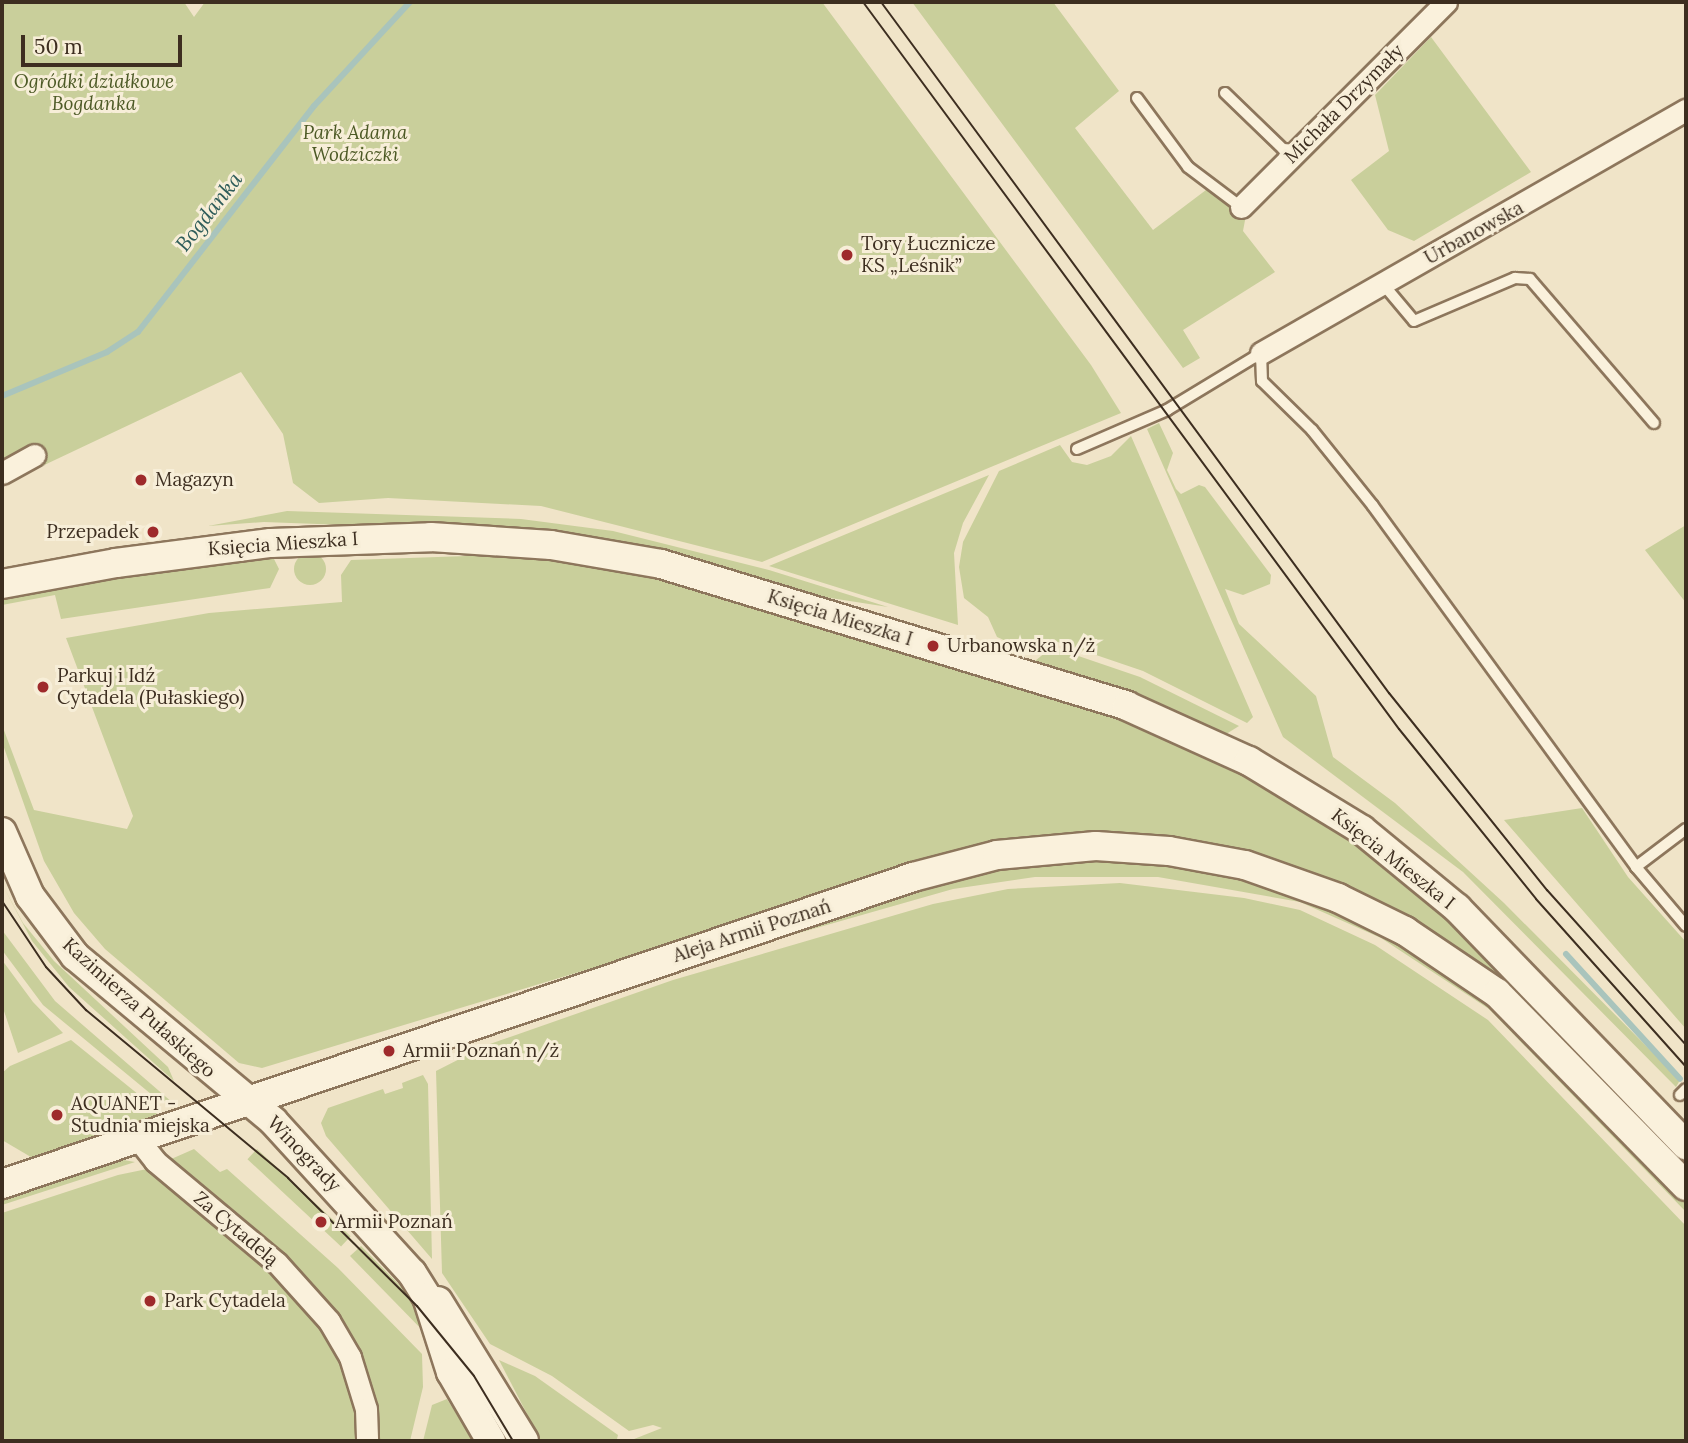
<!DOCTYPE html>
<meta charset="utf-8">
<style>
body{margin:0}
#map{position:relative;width:1688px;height:1443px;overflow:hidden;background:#f0e4c8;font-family:Lora,serif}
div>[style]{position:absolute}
.green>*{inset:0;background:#c9cf9b;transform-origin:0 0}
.round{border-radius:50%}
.stream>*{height:6px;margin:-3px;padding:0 3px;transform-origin:3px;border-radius:3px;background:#a9c4bc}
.roads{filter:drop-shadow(2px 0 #8d765c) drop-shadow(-2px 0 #8d765c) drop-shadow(0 2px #8d765c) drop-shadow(0 -2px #8d765c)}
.service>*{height:10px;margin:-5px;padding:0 5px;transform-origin:5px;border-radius:5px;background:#faf1dc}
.minor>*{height:21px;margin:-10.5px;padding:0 10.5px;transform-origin:10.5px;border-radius:10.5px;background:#faf1dc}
.tertiary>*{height:28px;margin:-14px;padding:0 14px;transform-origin:14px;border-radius:14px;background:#faf1dc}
.tram>*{height:2px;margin:-1px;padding:0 1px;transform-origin:1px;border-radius:1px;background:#3d2e20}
.dots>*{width:19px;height:19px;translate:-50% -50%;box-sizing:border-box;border:4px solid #f7eed8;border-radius:50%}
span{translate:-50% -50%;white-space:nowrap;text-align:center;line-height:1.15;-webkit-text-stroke:6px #f7eed8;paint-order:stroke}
.park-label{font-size:19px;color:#4d5a26;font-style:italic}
.street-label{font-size:19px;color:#3d2e20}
.poi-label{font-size:19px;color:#3d2e20}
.left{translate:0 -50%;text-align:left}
.right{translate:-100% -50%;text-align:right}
.water-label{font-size:21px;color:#2f5d5a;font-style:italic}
.frame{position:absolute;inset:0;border:4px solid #3d2e20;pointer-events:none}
.scale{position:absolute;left:21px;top:35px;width:161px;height:32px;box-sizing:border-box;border:4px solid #3d2e20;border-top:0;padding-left:9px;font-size:21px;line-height:24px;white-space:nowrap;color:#3d2e20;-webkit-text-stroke:5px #f7eed8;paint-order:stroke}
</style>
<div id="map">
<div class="green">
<div style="clip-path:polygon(2px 2px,184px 2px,194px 17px,205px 2px,822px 2px,1091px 365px,1121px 413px,762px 562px,541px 506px,388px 498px,319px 503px,293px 483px,283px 434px,241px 372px,2px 485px)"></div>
<div style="clip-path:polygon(912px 2px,1053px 2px,1119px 91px,1075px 128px,1153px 230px,1206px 190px,1226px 194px,1246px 215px,1243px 231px,1275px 272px,1183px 330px,1200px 358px,1183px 368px)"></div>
<div style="clip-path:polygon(1431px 37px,1531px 172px,1414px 241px,1388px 230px,1351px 180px,1389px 151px,1375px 95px)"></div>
<div style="clip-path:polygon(1159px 423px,1173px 453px,1167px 470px,1176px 489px,1181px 494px,1199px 485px,1205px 487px,1271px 575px,1270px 584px,1243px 595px,1225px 589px,1239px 624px,1316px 696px,1333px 757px,1395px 803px,1504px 903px,1680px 1080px,1676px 1087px,1463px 872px,1283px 737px,1147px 429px)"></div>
<div style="clip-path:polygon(1131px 436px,1253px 717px,1247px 723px,1143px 671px,1052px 640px,1031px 652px,997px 637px,988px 617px,964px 598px,959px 567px,963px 542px,999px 471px,1060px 445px,1072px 462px,1087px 465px,1111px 456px)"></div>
<div style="clip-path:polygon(989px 475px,963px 523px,954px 553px,958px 625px,769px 566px)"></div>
<div style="clip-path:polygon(287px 511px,521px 519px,613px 531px,769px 570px,888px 607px,371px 526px,264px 522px,208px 526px)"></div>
<div style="clip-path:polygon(1686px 525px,1686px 603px,1645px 550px)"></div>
<div class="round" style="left:294px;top:553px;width:32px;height:32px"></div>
<div style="clip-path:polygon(528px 554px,654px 575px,1100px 709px,1222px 759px,1320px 816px,1414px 886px,1686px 1160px,1686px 1169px,1496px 975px,1390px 908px,1302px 871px,985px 849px,262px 1068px,239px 1063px,105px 949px,74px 913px,44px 861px,2px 742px,2px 725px,34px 810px,127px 829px,133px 816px,66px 638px,209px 613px,342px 602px,341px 575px,351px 560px)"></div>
<div style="clip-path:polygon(264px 555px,274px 559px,279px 569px,270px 588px,61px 619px,55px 595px,2px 605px,2px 596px,119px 574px)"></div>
<div style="clip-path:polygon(1052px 647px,1140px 677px,1239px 726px,1223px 736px,1035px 661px)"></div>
<div style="clip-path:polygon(1582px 808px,1628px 877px,1686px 942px,1686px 1029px,1504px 820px)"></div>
<div style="clip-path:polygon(1100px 858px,1196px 866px,1286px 890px,1389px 936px,1486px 1000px,1686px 1202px,1686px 1212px,1489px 1009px,1381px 938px,1300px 902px,1158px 877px,1035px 877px,953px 889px,725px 954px,931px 884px,982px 871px)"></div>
<div style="clip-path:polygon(1120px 883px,1244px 898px,1300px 910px,1375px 945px,1488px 1020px,1686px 1226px,1686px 1441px,629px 1441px,662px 1428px,653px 1425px,629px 1431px,552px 1376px,490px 1344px,442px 1273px,436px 1071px,487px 1045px,673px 980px,933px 904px,1008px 889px)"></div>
<div style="clip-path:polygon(2px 884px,23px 923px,54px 961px,168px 1067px,174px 1081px,69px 987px,32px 941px)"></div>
<div style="clip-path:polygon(2px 930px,55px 1001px,173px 1103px,157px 1099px,43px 1005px,2px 950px)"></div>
<div style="clip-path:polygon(2px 960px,33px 1002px,63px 1033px,18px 1053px,2px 1005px)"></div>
<div style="clip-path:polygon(71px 1040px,149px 1103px,159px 1117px,36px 1160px,2px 1140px,2px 1073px,10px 1066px)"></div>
<div style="clip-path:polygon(423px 1075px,428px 1084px,432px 1259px,326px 1136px,321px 1123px,328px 1108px,383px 1089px,385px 1094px,403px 1088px,402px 1083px)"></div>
<div style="clip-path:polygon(194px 1149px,220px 1172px,227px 1169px,338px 1268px,422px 1354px,423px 1387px,410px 1441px,2px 1441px,2px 1213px,118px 1175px,147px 1169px,157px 1177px,179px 1169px,169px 1160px)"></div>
<div style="left:257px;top:1149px;width:128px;height:14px;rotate:43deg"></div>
<div style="clip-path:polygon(118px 1159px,135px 1162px,2px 1205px,2px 1196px)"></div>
<div style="clip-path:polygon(361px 1246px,420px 1306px,430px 1338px,350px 1256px)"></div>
<div style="clip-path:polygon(499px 1360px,535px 1376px,618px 1435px,617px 1439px,541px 1441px)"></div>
<div style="clip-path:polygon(447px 1399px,461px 1421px,473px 1441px,423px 1441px,432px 1405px)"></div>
</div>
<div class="stream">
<div style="left:2px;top:396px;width:114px;rotate:-22.7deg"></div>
<div style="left:107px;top:352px;width:37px;rotate:-33deg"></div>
<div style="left:138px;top:332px;width:286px;rotate:-52.1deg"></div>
<div style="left:314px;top:106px;width:142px;rotate:-47.3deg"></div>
<div style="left:1566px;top:954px;width:169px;rotate:47.6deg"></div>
</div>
<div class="roads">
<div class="service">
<div style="left:1225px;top:93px;width:81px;rotate:44deg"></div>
<div style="left:1283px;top:149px;width:14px;rotate:4deg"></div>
<div style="left:1137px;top:98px;width:86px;rotate:53.5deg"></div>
<div style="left:1188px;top:167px;width:66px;rotate:37deg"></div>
<div style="left:1383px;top:284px;width:48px;rotate:50deg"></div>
<div style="left:1414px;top:321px;width:110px;rotate:-23.1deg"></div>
<div style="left:1515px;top:278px;width:15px;rotate:4deg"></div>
<div style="left:1530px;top:279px;width:190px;rotate:49.3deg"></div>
<div style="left:1261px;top:353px;width:28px;rotate:88deg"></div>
<div style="left:1262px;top:381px;width:70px;rotate:44.4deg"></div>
<div style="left:1312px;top:430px;width:97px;rotate:51.2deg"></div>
<div style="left:1373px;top:506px;width:447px;rotate:53.9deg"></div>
<div style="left:1077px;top:449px;width:98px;rotate:-23.4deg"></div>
<div style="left:1167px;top:410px;width:110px;rotate:-31.2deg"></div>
<div style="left:1686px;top:829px;width:63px;rotate:142.8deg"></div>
<div style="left:1636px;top:867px;width:77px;rotate:49.7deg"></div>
<div style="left:1680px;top:1095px;width:8px;rotate:-45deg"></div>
</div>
<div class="minor">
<div style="left:1241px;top:207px;width:290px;rotate:-45deg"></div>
<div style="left:1261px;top:353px;width:490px;rotate:-29.8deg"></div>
<div style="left:2px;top:473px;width:37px;rotate:-29deg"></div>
<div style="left:138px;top:1139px;width:28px;rotate:52deg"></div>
<div style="left:155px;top:1161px;width:159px;rotate:39.9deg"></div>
<div style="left:277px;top:1263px;width:78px;rotate:48.1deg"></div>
<div style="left:329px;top:1321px;width:42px;rotate:59.7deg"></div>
<div style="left:350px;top:1357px;width:54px;rotate:72.9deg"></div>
<div style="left:366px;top:1409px;width:32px;rotate:88deg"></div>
</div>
<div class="tertiary">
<div style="left:2px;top:584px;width:116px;rotate:-10.4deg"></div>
<div style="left:116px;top:563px;width:156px;rotate:-7.4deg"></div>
<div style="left:271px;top:543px;width:160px;rotate:-2.1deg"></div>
<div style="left:431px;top:537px;width:120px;rotate:3.8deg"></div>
<div style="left:551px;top:545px;width:112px;rotate:9.8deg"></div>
<div style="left:661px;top:564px;width:487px;rotate:16.9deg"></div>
<div style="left:1127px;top:706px;width:134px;rotate:24.3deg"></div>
<div style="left:1249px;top:761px;width:132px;rotate:31.4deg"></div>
<div style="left:1362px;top:830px;width:123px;rotate:39.4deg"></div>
<div style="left:1457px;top:908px;width:330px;rotate:46deg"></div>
<div style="left:2px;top:832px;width:70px;rotate:66.4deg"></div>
<div style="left:30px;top:896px;width:75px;rotate:53.1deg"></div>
<div style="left:75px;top:956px;width:258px;rotate:39.8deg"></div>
<div style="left:273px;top:1121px;width:206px;rotate:47.6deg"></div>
<div style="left:412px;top:1273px;width:28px;rotate:58deg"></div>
<div style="left:427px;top:1297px;width:79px;rotate:72.3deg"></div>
<div style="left:451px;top:1372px;width:80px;rotate:59.9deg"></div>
<div style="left:2px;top:1184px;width:961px;rotate:-18.62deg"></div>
<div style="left:913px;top:877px;width:87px;rotate:-14.7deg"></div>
<div style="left:997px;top:855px;width:99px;rotate:-5.2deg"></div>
<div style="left:1096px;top:846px;width:73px;rotate:3.9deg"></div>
<div style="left:1169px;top:851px;width:77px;rotate:10.4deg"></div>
<div style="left:1245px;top:865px;width:99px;rotate:19.5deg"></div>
<div style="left:1338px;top:898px;width:75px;rotate:26.2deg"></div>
<div style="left:1405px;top:931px;width:111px;rotate:34deg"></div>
<div style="left:1497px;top:993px;width:270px;rotate:45.6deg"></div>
<div style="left:438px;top:1301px;width:164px;rotate:58.4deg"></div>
</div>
</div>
<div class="tram">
<div style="left:863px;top:2px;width:903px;rotate:53.6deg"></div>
<div style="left:1399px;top:729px;width:218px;rotate:51.1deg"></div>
<div style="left:1536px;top:899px;width:225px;rotate:48.2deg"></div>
<div style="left:881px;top:2px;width:858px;rotate:53.68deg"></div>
<div style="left:1389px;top:693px;width:253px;rotate:51.3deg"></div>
<div style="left:1547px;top:890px;width:208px;rotate:48.1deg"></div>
<div style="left:2px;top:901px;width:79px;rotate:56.3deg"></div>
<div style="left:46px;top:967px;width:59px;rotate:47.1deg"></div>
<div style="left:86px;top:1010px;width:263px;rotate:39.7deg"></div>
<div style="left:288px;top:1178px;width:182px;rotate:44.8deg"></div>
<div style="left:417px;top:1306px;width:90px;rotate:50.8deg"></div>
<div style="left:474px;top:1376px;width:76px;rotate:59deg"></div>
</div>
<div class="dots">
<div style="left:847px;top:255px;background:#9e2a2b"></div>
<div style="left:141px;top:480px;background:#9e2a2b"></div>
<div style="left:153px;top:532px;background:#9e2a2b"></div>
<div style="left:933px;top:646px;background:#9e2a2b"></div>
<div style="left:43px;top:687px;background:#9e2a2b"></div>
<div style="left:389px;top:1051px;background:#9e2a2b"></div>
<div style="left:57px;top:1115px;background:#9e2a2b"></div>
<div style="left:321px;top:1222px;background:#9e2a2b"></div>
<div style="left:150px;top:1301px;background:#9e2a2b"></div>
</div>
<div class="park-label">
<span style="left:94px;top:93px">Ogródki działkowe<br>Bogdanka</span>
<span style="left:355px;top:144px">Park Adama<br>Wodziczki</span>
</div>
<div class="street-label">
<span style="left:1344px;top:104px;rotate:-45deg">Michała Drzymały</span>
<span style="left:1474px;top:233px;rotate:-29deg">Urbanowska</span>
<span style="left:283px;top:544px;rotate:-4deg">Księcia Mieszka I</span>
<span style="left:840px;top:618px;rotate:17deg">Księcia Mieszka I</span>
<span style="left:1393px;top:859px;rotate:38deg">Księcia Mieszka I</span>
<span style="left:752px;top:931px;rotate:-18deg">Aleja Armii Poznań</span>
<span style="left:139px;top:1008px;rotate:42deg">Kazimierza Pułaskiego</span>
<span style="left:304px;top:1154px;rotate:46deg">Winogrady</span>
<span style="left:236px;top:1229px;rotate:40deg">Za Cytadelą</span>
</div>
<div class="poi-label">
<span class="left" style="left:861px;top:255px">Tory Łucznicze<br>KS „Leśnik”</span>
<span class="left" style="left:155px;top:480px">Magazyn</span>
<span class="right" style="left:139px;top:532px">Przepadek</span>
<span class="left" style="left:947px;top:646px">Urbanowska n/ż</span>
<span class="left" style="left:57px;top:687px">Parkuj i Idź<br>Cytadela (Pułaskiego)</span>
<span class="left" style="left:403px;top:1051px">Armii Poznań n/ż</span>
<span class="left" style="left:71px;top:1115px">AQUANET -<br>Studnia miejska</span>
<span class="left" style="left:335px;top:1222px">Armii Poznań</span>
<span class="left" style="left:164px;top:1301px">Park Cytadela</span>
</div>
<div class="water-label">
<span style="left:209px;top:212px;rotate:-52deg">Bogdanka</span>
</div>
<div class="frame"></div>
<div class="scale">50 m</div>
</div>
